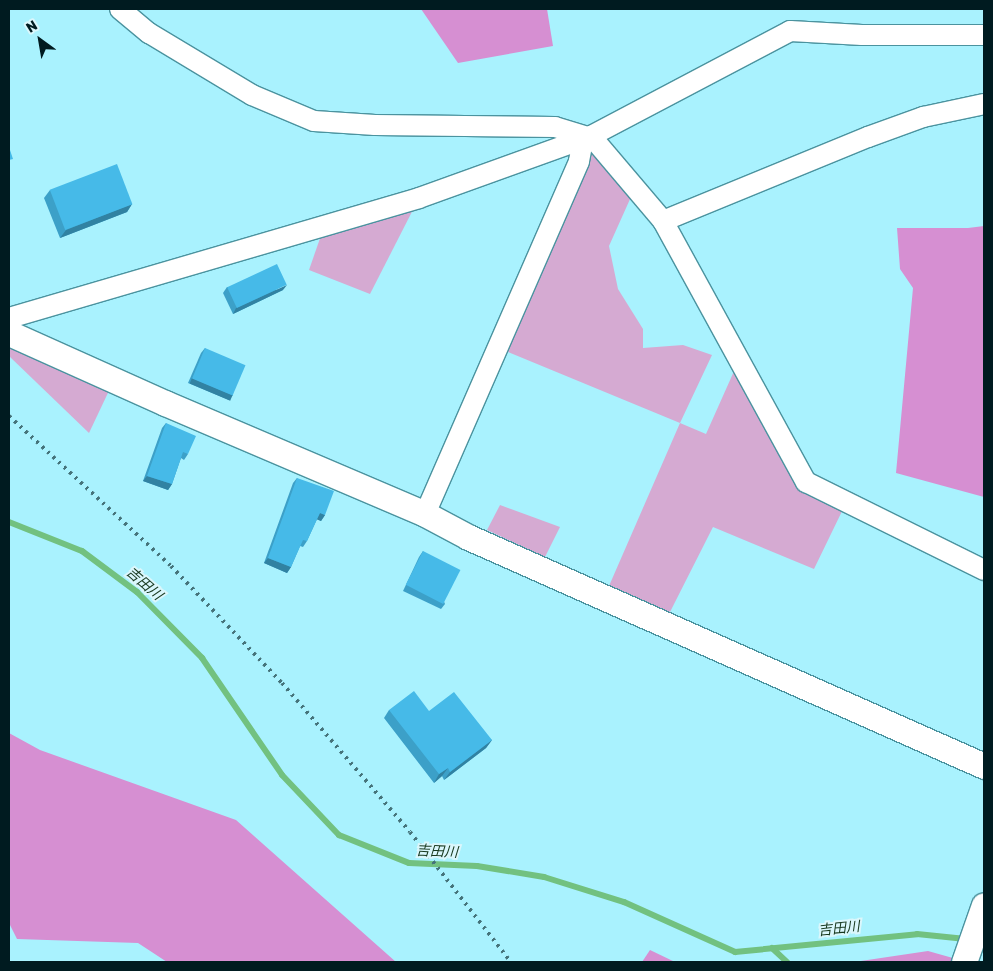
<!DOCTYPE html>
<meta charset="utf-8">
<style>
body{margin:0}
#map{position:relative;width:993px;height:971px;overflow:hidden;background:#a9f2fe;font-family:Rubik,"Noto Sans JP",sans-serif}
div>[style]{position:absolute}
.green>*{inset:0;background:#d5aad2}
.forest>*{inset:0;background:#d68fd2}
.stream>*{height:6px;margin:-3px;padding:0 3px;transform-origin:3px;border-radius:3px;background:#72c180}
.roads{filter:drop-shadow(1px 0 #4b939f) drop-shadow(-1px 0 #4b939f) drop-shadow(0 1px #4b939f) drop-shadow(0 -1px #4b939f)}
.minor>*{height:20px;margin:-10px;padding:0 10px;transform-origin:10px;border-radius:10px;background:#fff}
.tertiary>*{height:25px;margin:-12.5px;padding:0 12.5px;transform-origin:12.5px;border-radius:12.5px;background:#fff}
.rail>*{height:4px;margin-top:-2px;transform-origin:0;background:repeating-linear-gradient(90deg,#45737a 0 2.5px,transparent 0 7.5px)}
.wall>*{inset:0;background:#3ca0c8}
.shaded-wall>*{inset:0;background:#3182a2;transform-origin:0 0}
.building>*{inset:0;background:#46bae8;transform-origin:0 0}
span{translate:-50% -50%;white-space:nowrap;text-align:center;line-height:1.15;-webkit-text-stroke:4px #dbf7fc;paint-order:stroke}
.water-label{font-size:14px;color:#16371d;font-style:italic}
.frame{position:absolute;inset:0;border:10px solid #001b20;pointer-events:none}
.north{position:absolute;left:15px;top:15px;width:50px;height:50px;-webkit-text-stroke:4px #dbf7fc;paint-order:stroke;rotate:328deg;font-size:14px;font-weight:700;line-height:20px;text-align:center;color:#001b20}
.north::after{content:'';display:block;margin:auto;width:18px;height:22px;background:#001b20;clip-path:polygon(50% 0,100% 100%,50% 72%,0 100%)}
</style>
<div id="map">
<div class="green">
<div style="clip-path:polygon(584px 136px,635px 188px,609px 246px,618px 289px,643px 329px,643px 348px,683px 345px,712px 355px,680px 423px,706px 434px,739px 360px,806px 482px,846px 503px,814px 569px,713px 527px,670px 612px,609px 586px,680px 423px,496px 347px)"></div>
<div style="clip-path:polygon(419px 198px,370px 294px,309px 270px,325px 224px)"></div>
<div style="clip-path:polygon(9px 333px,115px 378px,89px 433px,9px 356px)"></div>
<div style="clip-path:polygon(500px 505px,560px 527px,545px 557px,487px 530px)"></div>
</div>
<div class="forest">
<div style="clip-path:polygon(421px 9px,547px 9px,553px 46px,458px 63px)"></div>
<div style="clip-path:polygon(984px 226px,984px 497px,896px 473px,913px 288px,900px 269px,897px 228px,968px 228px)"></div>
<div style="clip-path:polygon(9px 733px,40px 750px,236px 820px,396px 962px,167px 962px,138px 943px,17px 939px,9px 923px)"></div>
<div style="clip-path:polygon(650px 950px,675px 962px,642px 962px)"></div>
<div style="clip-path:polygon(928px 951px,967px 962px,854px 962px)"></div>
</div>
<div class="stream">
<div style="left:9px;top:522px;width:79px;rotate:21.7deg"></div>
<div style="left:82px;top:551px;width:69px;rotate:36.7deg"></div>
<div style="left:137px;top:592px;width:93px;rotate:45.4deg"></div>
<div style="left:202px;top:658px;width:142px;rotate:55.6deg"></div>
<div style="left:282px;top:775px;width:83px;rotate:46.5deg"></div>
<div style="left:339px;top:835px;width:75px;rotate:21.8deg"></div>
<div style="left:409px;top:863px;width:68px;rotate:2.5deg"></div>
<div style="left:477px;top:866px;width:68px;rotate:9.3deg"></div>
<div style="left:544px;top:877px;width:84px;rotate:17.4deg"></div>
<div style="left:624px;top:902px;width:122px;rotate:24.2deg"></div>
<div style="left:735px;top:952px;width:183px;rotate:-5.6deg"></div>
<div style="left:917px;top:934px;width:49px;rotate:5.8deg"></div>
<div style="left:772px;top:948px;width:21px;rotate:43deg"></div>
</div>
<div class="roads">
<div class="minor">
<div style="left:120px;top:9px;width:38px;rotate:40deg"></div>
<div style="left:149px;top:33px;width:120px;rotate:31deg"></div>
<div style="left:252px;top:95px;width:67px;rotate:22.8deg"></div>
<div style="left:314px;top:121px;width:61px;rotate:3.8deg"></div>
<div style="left:375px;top:125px;width:180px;rotate:0.6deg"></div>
<div style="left:555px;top:127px;width:30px;rotate:17deg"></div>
<div style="left:591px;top:136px;width:111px;rotate:49.7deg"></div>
<div style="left:663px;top:221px;width:298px;rotate:61.3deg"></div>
<div style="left:806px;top:482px;width:199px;rotate:26.3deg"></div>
<div style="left:663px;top:221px;width:222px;rotate:-22.3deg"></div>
<div style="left:868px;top:137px;width:59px;rotate:-20deg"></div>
<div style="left:923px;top:117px;width:62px;rotate:-12deg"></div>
<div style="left:9px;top:318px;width:427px;rotate:-16.3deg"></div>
<div style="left:419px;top:198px;width:183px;rotate:-19.8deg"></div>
<div style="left:591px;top:136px;width:225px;rotate:-27.8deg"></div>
<div style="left:790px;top:31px;width:72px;rotate:3.2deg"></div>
<div style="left:862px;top:35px;width:122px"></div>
<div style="left:425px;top:514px;width:385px;rotate:-66.4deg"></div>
<div style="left:579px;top:161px;width:25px;rotate:-79deg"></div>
</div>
<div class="tertiary">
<div style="left:9px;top:333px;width:171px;rotate:24.2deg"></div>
<div style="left:165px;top:403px;width:283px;rotate:23.1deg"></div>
<div style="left:425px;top:514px;width:49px;rotate:28.1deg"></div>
<div style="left:468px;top:537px;width:565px;rotate:23.93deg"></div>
<div style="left:964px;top:962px;width:60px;rotate:-70.7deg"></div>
</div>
</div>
<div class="rail">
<div style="left:9px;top:416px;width:221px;rotate:42.8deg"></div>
<div style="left:171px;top:566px;width:161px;rotate:46.5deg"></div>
<div style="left:282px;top:683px;width:196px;rotate:49.3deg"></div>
<div style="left:410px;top:832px;width:165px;rotate:52.2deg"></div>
</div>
<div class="wall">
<div style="clip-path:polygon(50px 190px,132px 204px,127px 212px,60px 238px,44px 198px)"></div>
<div style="clip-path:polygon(227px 287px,283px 290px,233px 314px,223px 293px)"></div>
<div style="clip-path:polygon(205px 348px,233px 395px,229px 400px,188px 383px,201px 353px)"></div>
<div style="clip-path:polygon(166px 423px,188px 454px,184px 460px,181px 458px,172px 484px,168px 490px,143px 481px,162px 428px)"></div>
<div style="clip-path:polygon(297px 478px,325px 515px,321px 521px,317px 519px,307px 541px,303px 547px,300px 546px,291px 567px,287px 573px,264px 563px,293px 483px)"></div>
<div style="clip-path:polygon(423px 551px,445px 604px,441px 609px,403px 591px,419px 557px)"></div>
<div style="clip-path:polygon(389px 710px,429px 711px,492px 740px,486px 748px,444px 780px,442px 776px,434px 783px,384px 718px)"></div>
</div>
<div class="shaded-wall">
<div style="clip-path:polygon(132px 204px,127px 212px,60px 238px,66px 230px)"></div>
<div style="clip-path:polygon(287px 285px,283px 290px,233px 314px,236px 308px)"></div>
<div style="left:192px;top:378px;width:44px;height:6px;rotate:23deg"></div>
<div style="clip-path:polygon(147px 476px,172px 484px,168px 490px,143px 481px)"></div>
<div style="clip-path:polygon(320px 513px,325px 515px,321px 521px,316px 519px)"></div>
<div style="clip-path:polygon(268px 558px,291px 567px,287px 573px,264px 563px)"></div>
<div style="clip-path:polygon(492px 740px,486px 748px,444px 780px,450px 772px)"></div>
<div style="clip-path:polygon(448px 768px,442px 776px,434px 783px,439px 774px)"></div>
</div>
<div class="building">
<div style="clip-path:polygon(9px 147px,13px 159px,9px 160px)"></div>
<div style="left:117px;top:164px;width:43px;height:72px;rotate:69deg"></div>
<div style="left:277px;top:264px;width:23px;height:55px;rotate:65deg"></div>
<div style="left:205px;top:348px;width:44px;height:33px;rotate:23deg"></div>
<div style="clip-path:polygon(166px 423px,196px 436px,188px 454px,183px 452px,172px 484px,147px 476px)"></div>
<div style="clip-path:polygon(297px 478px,334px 491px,325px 515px,320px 513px,307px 541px,303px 540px,291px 567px,268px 558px)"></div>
<div style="left:423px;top:551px;width:42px;height:38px;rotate:27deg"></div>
<div style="clip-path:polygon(414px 691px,429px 711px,454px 692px,492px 740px,450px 772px,448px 768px,439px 774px,389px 710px)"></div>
</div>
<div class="water-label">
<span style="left:144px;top:584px;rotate:41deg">吉田川</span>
<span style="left:437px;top:852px;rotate:3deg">吉田川</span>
<span style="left:839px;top:929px;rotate:-6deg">吉田川</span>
</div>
<div class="frame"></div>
<div class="north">N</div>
</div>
